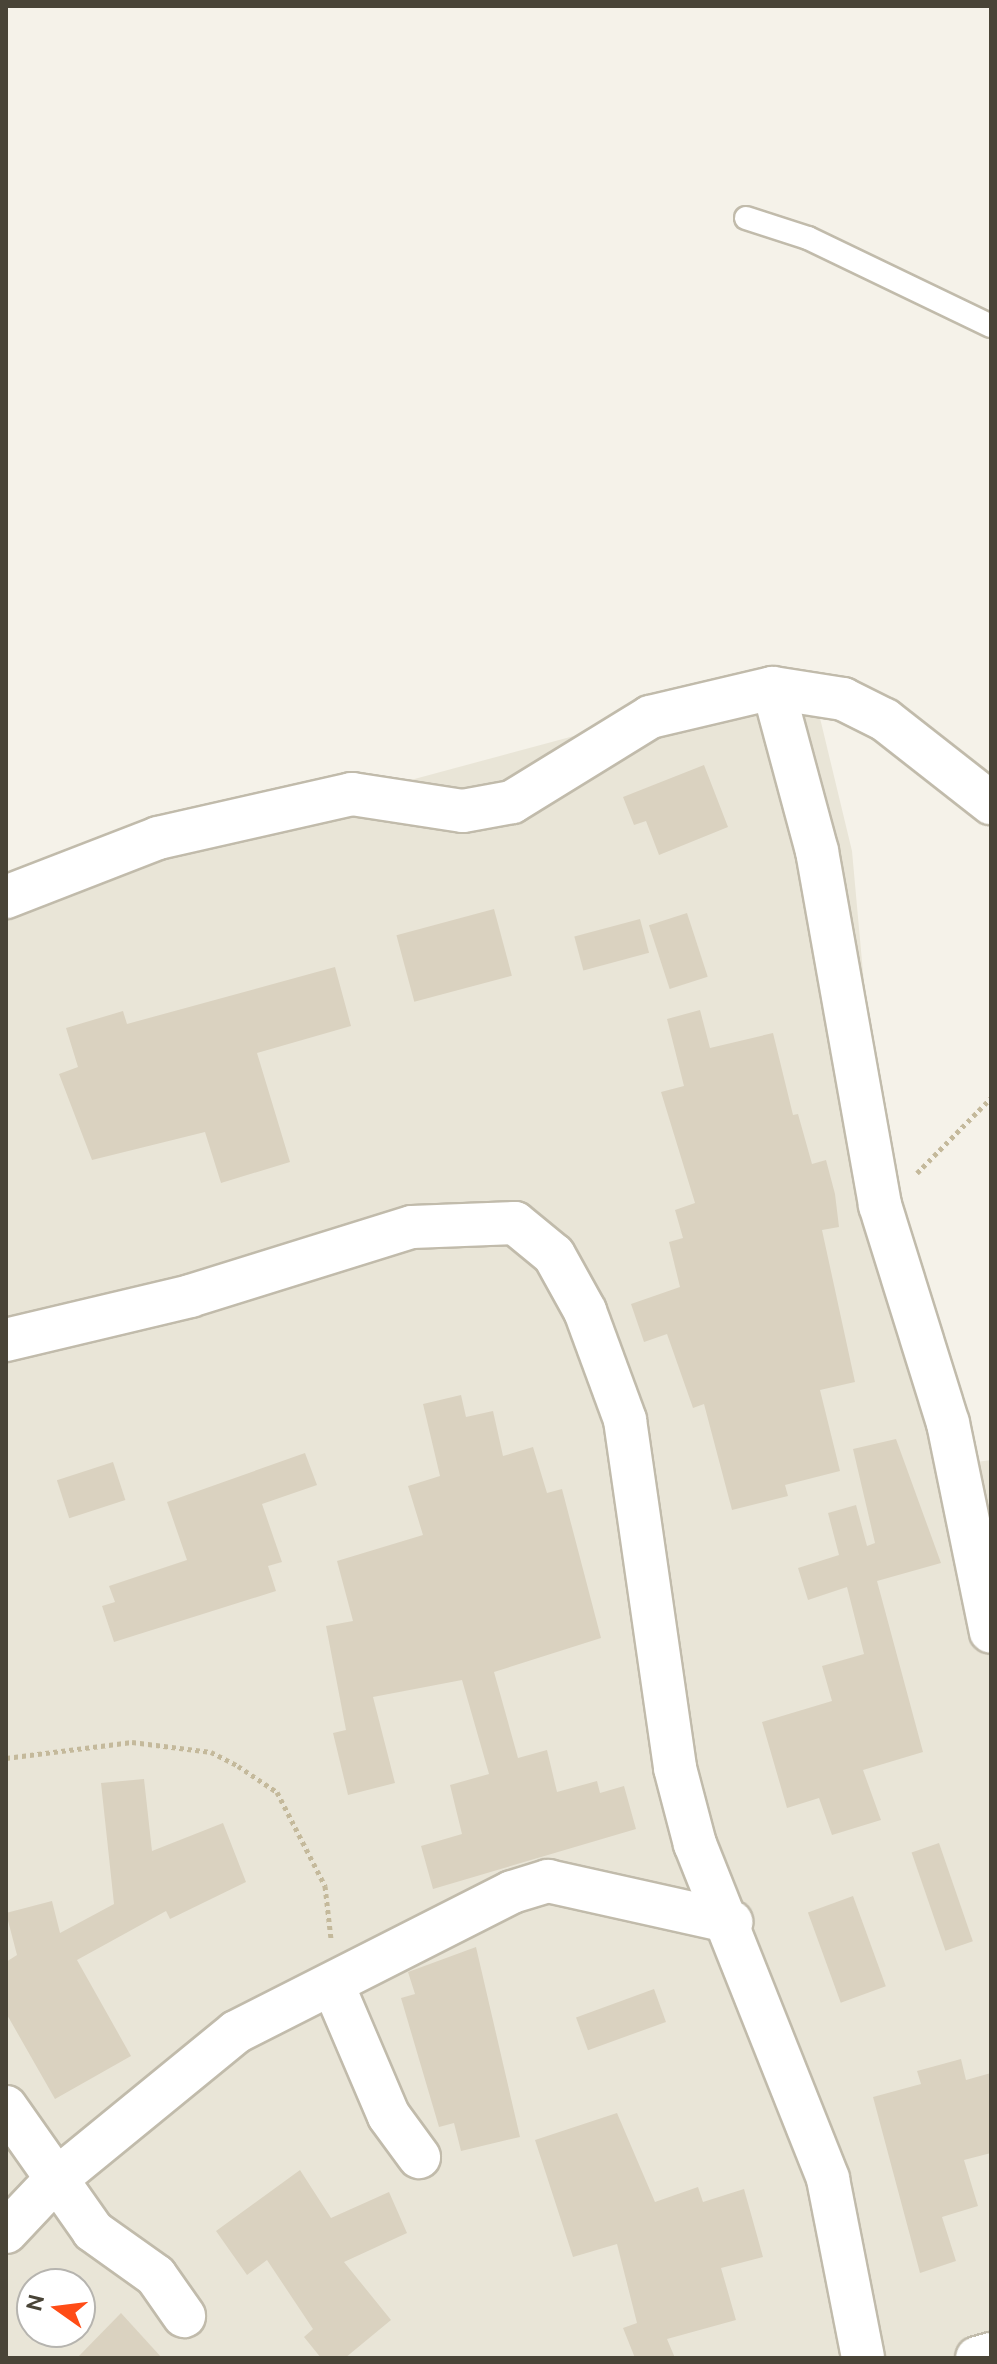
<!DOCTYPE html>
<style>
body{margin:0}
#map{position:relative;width:997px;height:2364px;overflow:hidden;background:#f5f2e9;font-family:Ubuntu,sans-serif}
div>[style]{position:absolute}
.residential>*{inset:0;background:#e9e5d7}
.building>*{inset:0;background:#dad2c0;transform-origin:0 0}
.path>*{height:5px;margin-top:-2.5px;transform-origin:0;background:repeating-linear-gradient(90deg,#c4b99b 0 4px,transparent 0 8px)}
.roads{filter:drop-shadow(2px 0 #c1bbab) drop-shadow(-2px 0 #c1bbab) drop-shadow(0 2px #c1bbab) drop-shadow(0 -2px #c1bbab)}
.lane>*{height:22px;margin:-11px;padding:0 11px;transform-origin:11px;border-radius:11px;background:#fff}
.street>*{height:42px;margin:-21px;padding:0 21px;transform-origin:21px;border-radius:21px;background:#fff}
span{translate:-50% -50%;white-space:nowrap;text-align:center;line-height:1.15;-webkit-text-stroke:6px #fff;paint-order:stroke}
.frame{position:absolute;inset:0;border:8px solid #494437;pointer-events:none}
.north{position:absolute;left:16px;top:2268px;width:80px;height:80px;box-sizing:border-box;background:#fff;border:2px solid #b6b4af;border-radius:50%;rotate:284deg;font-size:22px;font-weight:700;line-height:32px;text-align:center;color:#494437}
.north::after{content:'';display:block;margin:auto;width:28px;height:36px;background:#ff4c16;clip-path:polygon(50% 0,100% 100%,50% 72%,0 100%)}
</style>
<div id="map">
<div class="residential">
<div style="clip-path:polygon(evenodd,813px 689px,852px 851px,883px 1193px,948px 1466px,991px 1460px,991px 2358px,6px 2358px,6px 889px,574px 736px,813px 689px,32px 2284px,80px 2284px,80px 2332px,32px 2332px,32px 2284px)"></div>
</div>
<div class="building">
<div style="clip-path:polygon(704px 765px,728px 827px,659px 855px,646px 821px,634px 825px,623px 797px)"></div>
<div style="left:494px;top:909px;width:69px;height:101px;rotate:75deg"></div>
<div style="left:687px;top:913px;width:67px;height:40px;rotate:72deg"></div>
<div style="left:640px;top:919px;width:35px;height:68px;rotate:75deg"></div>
<div style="clip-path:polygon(335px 967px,351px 1026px,257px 1053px,290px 1162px,221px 1183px,205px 1132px,92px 1160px,59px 1074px,78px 1067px,66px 1028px,123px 1011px,127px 1024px)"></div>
<div style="clip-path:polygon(700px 1010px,710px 1048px,773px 1033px,793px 1115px,798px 1114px,812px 1164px,826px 1160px,835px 1194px,839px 1227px,822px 1230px,855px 1382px,820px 1390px,840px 1471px,785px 1485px,788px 1496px,732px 1510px,704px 1404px,693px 1408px,667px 1334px,644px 1342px,631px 1304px,680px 1287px,669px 1242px,683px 1238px,675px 1210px,695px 1203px,661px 1092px,684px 1086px,667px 1019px)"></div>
<div style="clip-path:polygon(461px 1395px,466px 1417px,493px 1411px,503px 1456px,533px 1447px,547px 1493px,562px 1489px,601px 1638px,494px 1672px,518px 1758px,547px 1750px,557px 1792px,597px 1781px,600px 1793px,624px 1786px,636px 1829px,433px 1889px,421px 1846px,462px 1834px,450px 1785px,489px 1774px,462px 1680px,373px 1697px,395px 1783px,348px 1795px,333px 1733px,346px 1730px,326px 1626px,353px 1621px,337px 1561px,423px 1535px,408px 1486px,440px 1476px,423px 1404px)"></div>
<div style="clip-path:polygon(896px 1439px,941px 1563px,877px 1581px,923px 1752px,863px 1770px,881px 1820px,832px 1835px,819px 1798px,787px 1808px,762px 1722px,832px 1701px,822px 1666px,864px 1654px,847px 1587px,808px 1600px,798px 1568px,839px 1555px,828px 1513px,856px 1505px,867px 1546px,875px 1543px,853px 1449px)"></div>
<div style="clip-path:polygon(305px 1453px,317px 1485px,262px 1504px,282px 1562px,268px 1566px,276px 1591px,114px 1642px,102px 1606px,115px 1602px,109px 1586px,187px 1560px,167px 1502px)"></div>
<div style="left:113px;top:1462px;width:40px;height:59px;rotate:72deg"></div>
<div style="clip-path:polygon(144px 1779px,152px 1851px,223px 1823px,246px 1882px,170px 1919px,166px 1911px,77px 1960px,131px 2056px,55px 2099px,6px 2013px,6px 1962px,17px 1955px,6px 1913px,52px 1901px,60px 1933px,114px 1904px,101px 1783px)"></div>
<div style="left:939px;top:1843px;width:104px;height:29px;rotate:71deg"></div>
<div style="left:853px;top:1896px;width:96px;height:48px;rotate:70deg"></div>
<div style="clip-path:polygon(476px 1947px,520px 2137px,461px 2151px,454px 2123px,439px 2127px,401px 1998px,415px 1994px,408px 1972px)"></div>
<div style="left:654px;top:1989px;width:35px;height:83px;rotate:70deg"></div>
<div style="clip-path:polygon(961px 2059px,966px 2080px,991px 2073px,991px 2153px,964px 2160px,978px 2206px,942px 2217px,956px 2261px,920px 2273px,873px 2097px,921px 2084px,917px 2071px)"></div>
<div style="clip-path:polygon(617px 2113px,655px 2202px,698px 2187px,703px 2202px,744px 2189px,763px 2257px,721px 2268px,736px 2320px,667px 2339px,675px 2358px,635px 2358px,623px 2328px,637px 2323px,617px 2244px,573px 2257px,535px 2140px)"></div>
<div style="clip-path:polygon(300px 2170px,331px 2218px,389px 2192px,407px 2233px,344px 2262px,391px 2320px,345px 2358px,321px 2358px,304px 2337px,313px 2329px,267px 2260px,247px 2275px,216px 2231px)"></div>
<div style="clip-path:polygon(121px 2313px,162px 2358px,77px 2358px)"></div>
</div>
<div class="path">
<div style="left:917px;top:1173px;width:105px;rotate:-45.4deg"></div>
<div style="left:6px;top:1758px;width:127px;rotate:-7.2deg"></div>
<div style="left:132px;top:1742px;width:80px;rotate:7.2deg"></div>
<div style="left:211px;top:1752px;width:30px;rotate:27deg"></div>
<div style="left:238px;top:1766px;width:47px;rotate:33.7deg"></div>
<div style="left:277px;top:1792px;width:106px;rotate:62.9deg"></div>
<div style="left:325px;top:1886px;width:53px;rotate:83.5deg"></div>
</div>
<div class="roads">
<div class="lane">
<div style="left:746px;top:218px;width:65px;rotate:17.9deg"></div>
<div style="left:808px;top:238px;width:203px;rotate:25.7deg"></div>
</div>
<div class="street">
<div style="left:773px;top:688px;width:169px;rotate:74.9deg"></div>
<div style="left:817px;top:851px;width:360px;rotate:79.9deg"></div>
<div style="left:880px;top:1205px;width:228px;rotate:72.7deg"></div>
<div style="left:948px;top:1423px;width:213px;rotate:78.4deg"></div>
<div style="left:6px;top:897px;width:163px;rotate:-21.2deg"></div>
<div style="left:158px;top:838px;width:199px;rotate:-12.8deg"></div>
<div style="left:352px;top:794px;width:112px;rotate:8.7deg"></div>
<div style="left:463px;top:811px;width:50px;rotate:-10.4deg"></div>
<div style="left:512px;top:802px;width:162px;rotate:-31.6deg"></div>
<div style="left:650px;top:717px;width:126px;rotate:-13.3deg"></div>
<div style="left:773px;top:688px;width:71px;rotate:8.9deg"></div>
<div style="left:843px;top:699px;width:47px;rotate:26.6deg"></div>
<div style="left:885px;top:720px;width:135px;rotate:38.1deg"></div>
<div style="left:6px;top:1340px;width:189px;rotate:-13.4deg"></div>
<div style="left:190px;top:1296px;width:232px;rotate:-17.3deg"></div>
<div style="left:412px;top:1227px;width:103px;rotate:-2.2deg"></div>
<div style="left:515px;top:1223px;width:50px;rotate:39.4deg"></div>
<div style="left:554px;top:1255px;width:64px;rotate:61deg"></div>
<div style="left:585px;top:1311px;width:116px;rotate:69.8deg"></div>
<div style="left:625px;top:1420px;width:352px;rotate:81.8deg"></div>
<div style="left:675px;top:1768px;width:79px;rotate:75.3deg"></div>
<div style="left:695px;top:1844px;width:360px;rotate:68.3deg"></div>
<div style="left:828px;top:2179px;width:182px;rotate:78.9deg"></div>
<div style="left:333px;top:1985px;width:142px;rotate:66.9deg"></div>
<div style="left:389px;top:2116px;width:51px;rotate:53.8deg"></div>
<div style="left:6px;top:2107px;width:151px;rotate:54.9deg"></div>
<div style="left:93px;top:2231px;width:77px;rotate:35.5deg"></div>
<div style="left:156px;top:2276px;width:49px;rotate:55deg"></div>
<div style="left:6px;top:2232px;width:70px;rotate:-46.7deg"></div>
<div style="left:54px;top:2181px;width:235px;rotate:-39.3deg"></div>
<div style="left:236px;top:2032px;width:309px;rotate:-26.9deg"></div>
<div style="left:512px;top:1892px;width:38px;rotate:-17deg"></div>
<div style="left:548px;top:1881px;width:188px;rotate:12.6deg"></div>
<div style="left:977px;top:2358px;width:15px;rotate:-16deg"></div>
</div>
</div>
<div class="frame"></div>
<div class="north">N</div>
</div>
